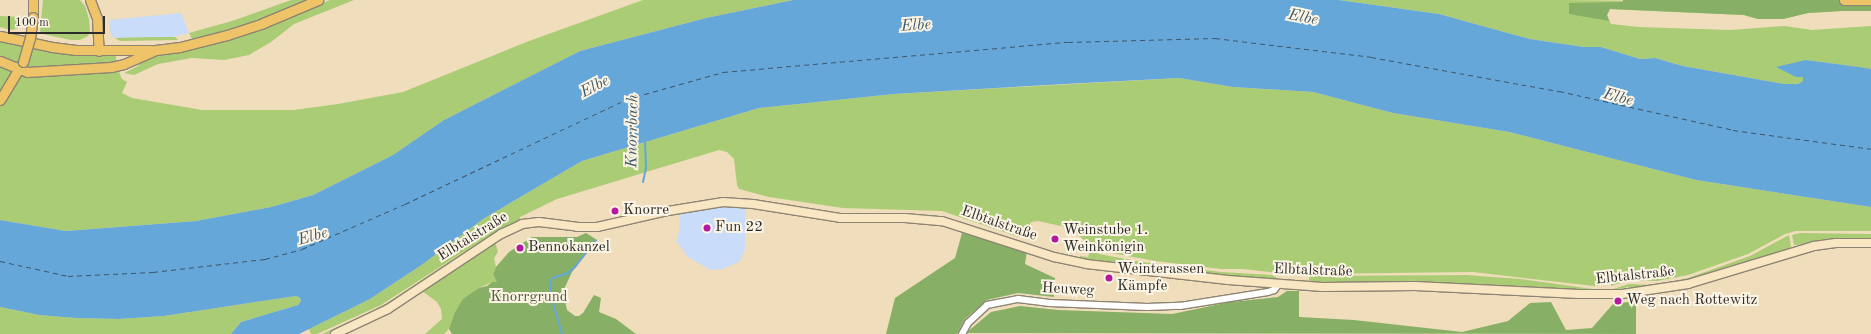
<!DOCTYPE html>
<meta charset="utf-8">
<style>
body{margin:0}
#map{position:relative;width:1871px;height:334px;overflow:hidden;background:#efddbb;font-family:"Old Standard TT",serif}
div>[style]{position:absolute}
.built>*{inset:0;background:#c9dcf9}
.green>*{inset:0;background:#aacc74}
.forest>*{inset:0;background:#87b066}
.water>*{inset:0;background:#65a7d9}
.stream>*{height:2px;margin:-1px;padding:0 1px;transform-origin:1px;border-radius:1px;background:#65a7d9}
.ferry>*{height:1px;margin-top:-0.5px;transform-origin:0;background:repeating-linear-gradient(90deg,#3f5668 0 5px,transparent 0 9px)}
.roads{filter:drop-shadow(1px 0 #8d8473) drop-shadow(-1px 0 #8d8473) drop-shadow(0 1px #8d8473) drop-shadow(0 -1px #8d8473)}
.street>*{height:6px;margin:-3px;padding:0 3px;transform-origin:3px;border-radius:3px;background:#fff}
.secondary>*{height:8px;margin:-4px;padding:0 4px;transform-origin:4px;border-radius:4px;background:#f9e7c3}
.primary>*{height:9px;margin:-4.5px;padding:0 4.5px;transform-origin:4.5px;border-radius:4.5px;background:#efc469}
.bridges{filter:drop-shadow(1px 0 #8d8473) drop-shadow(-1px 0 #8d8473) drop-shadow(0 1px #8d8473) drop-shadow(0 -1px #8d8473)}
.primary-bridge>*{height:9px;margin:-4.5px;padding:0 4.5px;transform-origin:4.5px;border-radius:4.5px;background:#efc469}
.dots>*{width:11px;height:11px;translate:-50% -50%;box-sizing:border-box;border:2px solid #fcf5e5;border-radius:50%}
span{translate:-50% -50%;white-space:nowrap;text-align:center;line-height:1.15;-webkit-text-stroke:4px #fcf5e5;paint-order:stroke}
.poi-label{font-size:15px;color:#2b2b2b}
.left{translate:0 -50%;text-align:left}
.street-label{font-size:15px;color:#2b2b2b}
.park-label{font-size:15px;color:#515b41}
.water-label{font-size:16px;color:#3f5668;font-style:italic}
.scale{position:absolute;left:8px;top:16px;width:97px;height:18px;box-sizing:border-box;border:2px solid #2b2b2b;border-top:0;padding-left:5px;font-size:12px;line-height:14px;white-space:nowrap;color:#2b2b2b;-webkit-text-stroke:3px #fcf5e5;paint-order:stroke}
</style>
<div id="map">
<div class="built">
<div style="clip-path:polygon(181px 13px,189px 33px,167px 38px,115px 38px,111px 35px,109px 20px)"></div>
<div style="clip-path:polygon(721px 205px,745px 207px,745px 249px,740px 261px,723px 269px,710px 270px,688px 257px,676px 241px,679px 232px,680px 215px,692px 210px)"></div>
</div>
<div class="green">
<div style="clip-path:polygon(43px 0,80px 0,85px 6px,89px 19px,90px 31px,88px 36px,80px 40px,71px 40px,43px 34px,40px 31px)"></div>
<div style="clip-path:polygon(291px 0,309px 0,231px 31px,192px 39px,189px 33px,232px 21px)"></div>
<div style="clip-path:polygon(330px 0,354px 0,294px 24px,271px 42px,249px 55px,224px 60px,192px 58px,158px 64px,134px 75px,124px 73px,138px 66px,144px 59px,200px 48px,263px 28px)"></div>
<div style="clip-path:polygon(643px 0,793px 0,706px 18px,580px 51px,444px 120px,393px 155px,313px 195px,271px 207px,196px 221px,66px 231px,0 220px,0 67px,19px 70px,28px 77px,119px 72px,122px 79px,127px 82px,122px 93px,132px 98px,202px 110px,294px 110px,338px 104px,403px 92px,529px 41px)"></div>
<div style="clip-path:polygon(1339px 0,1561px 0,1871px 4px,1871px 11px,1841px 11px,1808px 13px,1783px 19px,1758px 19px,1744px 15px,1610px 9px,1607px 15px,1611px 24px,1639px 27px,1731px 30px,1785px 26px,1812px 30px,1871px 26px,1871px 69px,1806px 60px,1803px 81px,1798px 84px,1784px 84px,1683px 66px,1655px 58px,1640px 59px,1601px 47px,1584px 47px,1530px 39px,1439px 14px)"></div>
<div style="clip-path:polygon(0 16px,20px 17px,18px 28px,12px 30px,0 27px)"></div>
<div style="clip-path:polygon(151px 37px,175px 37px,178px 40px,120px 41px,115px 38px)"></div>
<div style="clip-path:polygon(0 41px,38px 50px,74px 54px,116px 56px,116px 63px,35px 68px,11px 63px,0 57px)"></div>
<div style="clip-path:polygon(1179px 78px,1233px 87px,1313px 92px,1393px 113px,1509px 132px,1696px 180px,1871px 207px,1871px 231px,1796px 231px,1785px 234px,1748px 254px,1688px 275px,1657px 281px,1628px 280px,1611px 286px,1611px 283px,1594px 286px,1473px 272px,1307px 274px,1297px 268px,1295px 272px,1279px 273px,1243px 269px,1221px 269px,1155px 261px,1101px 251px,1092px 247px,1070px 228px,1038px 221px,1031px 222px,1026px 234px,1019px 237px,942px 211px,843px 208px,769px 197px,739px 189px,737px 185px,734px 159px,727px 152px,719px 150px,557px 199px,520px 217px,521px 221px,502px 229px,392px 303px,356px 322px,328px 334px,322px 334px,358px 318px,387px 303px,494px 232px,381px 305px,317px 334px,311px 334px,309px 329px,370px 299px,423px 264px,483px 219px,582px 161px,759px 108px,894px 94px)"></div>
<div style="clip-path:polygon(1800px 233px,1871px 234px,1871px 241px,1794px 245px,1792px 235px)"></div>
<div style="clip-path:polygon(1789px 235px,1791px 246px,1789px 250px,1720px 272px,1660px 287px,1661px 284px,1688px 278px,1750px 256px)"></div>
<div style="clip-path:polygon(495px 242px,498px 252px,494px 258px,496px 267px,493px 274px,498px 282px,492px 282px,479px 288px,454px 314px,449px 329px,444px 334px,425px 334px,442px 319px,441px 309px,437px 302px,422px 291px)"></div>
<div style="clip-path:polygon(1091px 249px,1099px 254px,1142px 262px,1221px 272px,1272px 275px,1276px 277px,1277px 281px,1168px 269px,1165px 271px,1106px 261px,1105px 265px,1079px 260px,1080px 256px,1088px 257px)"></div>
<div style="clip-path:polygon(1466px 275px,1520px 279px,1600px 290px,1610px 290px,1629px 284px,1653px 285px,1653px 287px,1628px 287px,1606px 292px,1308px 283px,1310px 276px)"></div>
<div style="clip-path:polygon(296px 296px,300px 298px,301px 301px,298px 305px,241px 322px,231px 334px,0 334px,0 307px,39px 315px,76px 318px,119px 319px,164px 316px)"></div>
</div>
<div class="forest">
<div style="clip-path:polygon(1623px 0,1871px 0,1871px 11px,1841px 11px,1808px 13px,1783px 19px,1758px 19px,1744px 15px,1610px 9px,1607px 15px,1609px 21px,1569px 14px,1569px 3px,1623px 2px)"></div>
<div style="clip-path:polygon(586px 233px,597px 240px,572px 272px,565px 287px,565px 301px,567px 310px,575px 316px,579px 316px,583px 313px,594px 295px,601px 298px,599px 312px,616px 319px,636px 334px,452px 334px,449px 329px,454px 314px,463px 299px,479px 288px,487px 286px,492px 282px,497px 282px,493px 274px,496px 267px,509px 252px,532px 237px,577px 237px)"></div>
<div style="clip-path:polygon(962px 233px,1027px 251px,1025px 264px,1055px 278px,1054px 297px,1018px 293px,987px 300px,965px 319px,957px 334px,886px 334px,895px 298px,955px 258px)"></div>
<div style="clip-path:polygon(1287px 291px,1299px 291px,1299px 317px,1354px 320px,1462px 332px,1508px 321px,1530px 303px,1551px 302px,1566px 330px,1592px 328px,1613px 304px,1636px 301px,1636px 334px,966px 333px,991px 312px,1020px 306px,1058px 310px,1172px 314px,1230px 302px,1278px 297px)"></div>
</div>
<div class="water">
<div style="clip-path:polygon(793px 0,1339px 0,1439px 14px,1530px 39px,1584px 47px,1601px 47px,1640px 59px,1655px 58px,1683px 66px,1784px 84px,1798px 84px,1803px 81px,1803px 77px,1796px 77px,1776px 67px,1806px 60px,1866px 68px,1871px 69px,1871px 207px,1696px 180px,1509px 132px,1393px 113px,1313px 92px,1233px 87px,1179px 78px,1065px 84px,894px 94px,759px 108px,582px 161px,483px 219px,423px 264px,370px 299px,299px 334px,231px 334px,241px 322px,298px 305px,301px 301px,300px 298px,296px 296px,164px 316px,119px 319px,76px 318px,39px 315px,0 307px,0 220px,66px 231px,196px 221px,271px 207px,313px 195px,393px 155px,444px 120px,580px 51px,706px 18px)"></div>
</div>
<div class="stream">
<div style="left:643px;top:182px;width:14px;rotate:-78deg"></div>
<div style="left:646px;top:168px;width:27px;rotate:-92deg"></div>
<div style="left:562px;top:334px;width:37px;rotate:-106deg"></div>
<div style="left:552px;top:298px;width:16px;rotate:-97deg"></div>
<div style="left:550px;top:282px;width:4px;rotate:-63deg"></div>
<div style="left:552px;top:278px;width:17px;rotate:-17deg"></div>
<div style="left:568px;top:273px;width:9px;rotate:-41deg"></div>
<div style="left:575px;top:267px;width:34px;rotate:-52deg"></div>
</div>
<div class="ferry">
<div style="left:0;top:261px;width:70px;rotate:12.4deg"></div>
<div style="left:68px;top:276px;width:85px;rotate:-2.7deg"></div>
<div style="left:153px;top:272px;width:113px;rotate:-6.6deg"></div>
<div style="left:265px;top:259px;width:38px;rotate:-15deg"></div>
<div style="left:302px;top:249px;width:112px;rotate:-23.6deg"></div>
<div style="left:405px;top:204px;width:246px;rotate:-25.3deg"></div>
<div style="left:627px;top:99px;width:100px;rotate:-15.7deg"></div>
<div style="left:723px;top:72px;width:346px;rotate:-5deg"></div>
<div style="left:1068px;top:42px;width:147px;rotate:-1.6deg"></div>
<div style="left:1215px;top:38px;width:157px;rotate:6.9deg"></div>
<div style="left:1371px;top:57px;width:191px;rotate:10.3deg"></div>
<div style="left:1559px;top:91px;width:178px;rotate:12.6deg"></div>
<div style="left:1733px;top:130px;width:139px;rotate:7.8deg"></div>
</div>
<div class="roads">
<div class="street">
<div style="left:962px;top:334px;width:13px;rotate:-61deg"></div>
<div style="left:968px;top:323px;width:26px;rotate:-43deg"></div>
<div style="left:987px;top:305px;width:32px;rotate:-11deg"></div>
<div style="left:1018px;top:299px;width:32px;rotate:7deg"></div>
<div style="left:1050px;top:303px;width:97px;rotate:2.4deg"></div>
<div style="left:1147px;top:307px;width:33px;rotate:-2deg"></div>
<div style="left:1180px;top:306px;width:89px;rotate:-9deg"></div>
<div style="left:1268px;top:292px;width:6px;rotate:-18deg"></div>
<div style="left:1274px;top:290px;width:6px;rotate:-51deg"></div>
</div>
<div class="secondary">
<div style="left:335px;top:334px;width:59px;rotate:-25.3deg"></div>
<div style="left:388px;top:309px;width:136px;rotate:-33.6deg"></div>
<div style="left:501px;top:234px;width:23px;rotate:-25deg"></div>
<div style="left:522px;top:224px;width:17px;rotate:-7deg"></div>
<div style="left:539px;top:222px;width:38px;rotate:7deg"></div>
<div style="left:577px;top:227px;width:20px"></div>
<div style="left:597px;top:227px;width:73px;rotate:-12.7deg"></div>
<div style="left:668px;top:211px;width:56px;rotate:-9.3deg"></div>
<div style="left:723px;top:202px;width:30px;rotate:4deg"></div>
<div style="left:753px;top:204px;width:88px;rotate:9.1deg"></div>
<div style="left:840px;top:218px;width:65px"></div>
<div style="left:905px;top:218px;width:37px;rotate:5deg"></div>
<div style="left:942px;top:221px;width:118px;rotate:17.8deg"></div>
<div style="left:1054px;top:257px;width:33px;rotate:12deg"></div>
<div style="left:1086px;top:264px;width:143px;rotate:6.4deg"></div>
<div style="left:1228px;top:280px;width:95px;rotate:4.2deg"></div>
<div style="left:1323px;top:287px;width:92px;rotate:-0.6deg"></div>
<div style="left:1415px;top:286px;width:164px;rotate:2.8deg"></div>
<div style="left:1579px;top:294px;width:43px"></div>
<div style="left:1622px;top:294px;width:67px;rotate:-8.6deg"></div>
<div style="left:1688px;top:284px;width:132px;rotate:-16.8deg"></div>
<div style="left:1814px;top:246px;width:22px;rotate:-8deg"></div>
<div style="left:1836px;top:243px;width:35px"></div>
</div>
<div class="primary">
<div style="left:90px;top:0;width:19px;rotate:69deg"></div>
<div style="left:97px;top:18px;width:33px;rotate:87deg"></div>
<div style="left:1844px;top:0;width:27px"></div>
<div style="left:33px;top:17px;width:17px;rotate:-90deg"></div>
<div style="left:0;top:36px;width:53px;rotate:11.9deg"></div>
<div style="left:52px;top:47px;width:24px;rotate:7deg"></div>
<div style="left:76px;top:50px;width:75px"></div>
<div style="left:0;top:61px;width:29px;rotate:22deg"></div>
<div style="left:27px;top:72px;width:84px;rotate:-3.4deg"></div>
<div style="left:111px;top:67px;width:13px;rotate:-13deg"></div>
<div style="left:124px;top:64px;width:35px;rotate:-24deg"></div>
<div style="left:156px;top:50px;width:24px;rotate:-7deg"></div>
<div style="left:180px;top:47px;width:49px;rotate:-14.3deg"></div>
<div style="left:227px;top:35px;width:38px;rotate:-18deg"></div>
<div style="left:263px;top:23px;width:60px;rotate:-22.7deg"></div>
<div style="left:0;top:100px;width:41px;rotate:-59deg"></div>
</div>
</div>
<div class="bridges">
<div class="primary-bridge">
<div style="left:23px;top:62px;width:25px;rotate:-74deg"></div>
<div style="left:30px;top:38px;width:21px;rotate:-82deg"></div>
</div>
</div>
<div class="dots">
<div style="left:615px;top:211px;background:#b5179e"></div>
<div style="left:707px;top:228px;background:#b5179e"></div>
<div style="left:1055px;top:239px;background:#b5179e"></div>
<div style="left:520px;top:248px;background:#b5179e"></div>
<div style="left:1109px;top:278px;background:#b5179e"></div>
<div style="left:1618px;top:301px;background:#b5179e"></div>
</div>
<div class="poi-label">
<span class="left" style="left:623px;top:211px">Knorre</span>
<span class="left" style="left:715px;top:228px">Fun 22</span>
<span class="left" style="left:1063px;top:239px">Weinstube 1.<br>Weinkönigin</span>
<span class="left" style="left:528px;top:248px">Bennokanzel</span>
<span class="left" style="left:1117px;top:278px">Weinterassen<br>Kämpfe</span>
<span class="left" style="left:1626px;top:301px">Weg nach Rottewitz</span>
</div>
<div class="street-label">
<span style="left:999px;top:224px;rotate:19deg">Elbtalstraße</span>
<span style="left:473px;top:237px;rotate:-32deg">Elbtalstraße</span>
<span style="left:1313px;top:271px;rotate:2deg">Elbtalstraße</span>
<span style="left:1635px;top:276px;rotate:-6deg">Elbtalstraße</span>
<span style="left:1068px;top:290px;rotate:3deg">Heuweg</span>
</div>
<div class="park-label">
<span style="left:529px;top:298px">Knorrgrund</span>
</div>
<div class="water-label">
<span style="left:1303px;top:18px;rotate:11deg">Elbe</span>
<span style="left:916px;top:26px;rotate:-4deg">Elbe</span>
<span style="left:595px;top:87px;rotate:-28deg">Elbe</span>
<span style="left:1618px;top:98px;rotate:15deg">Elbe</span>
<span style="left:633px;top:131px;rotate:-89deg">Knorrbach</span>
<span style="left:313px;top:237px;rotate:-16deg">Elbe</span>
</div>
<div class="scale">100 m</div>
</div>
